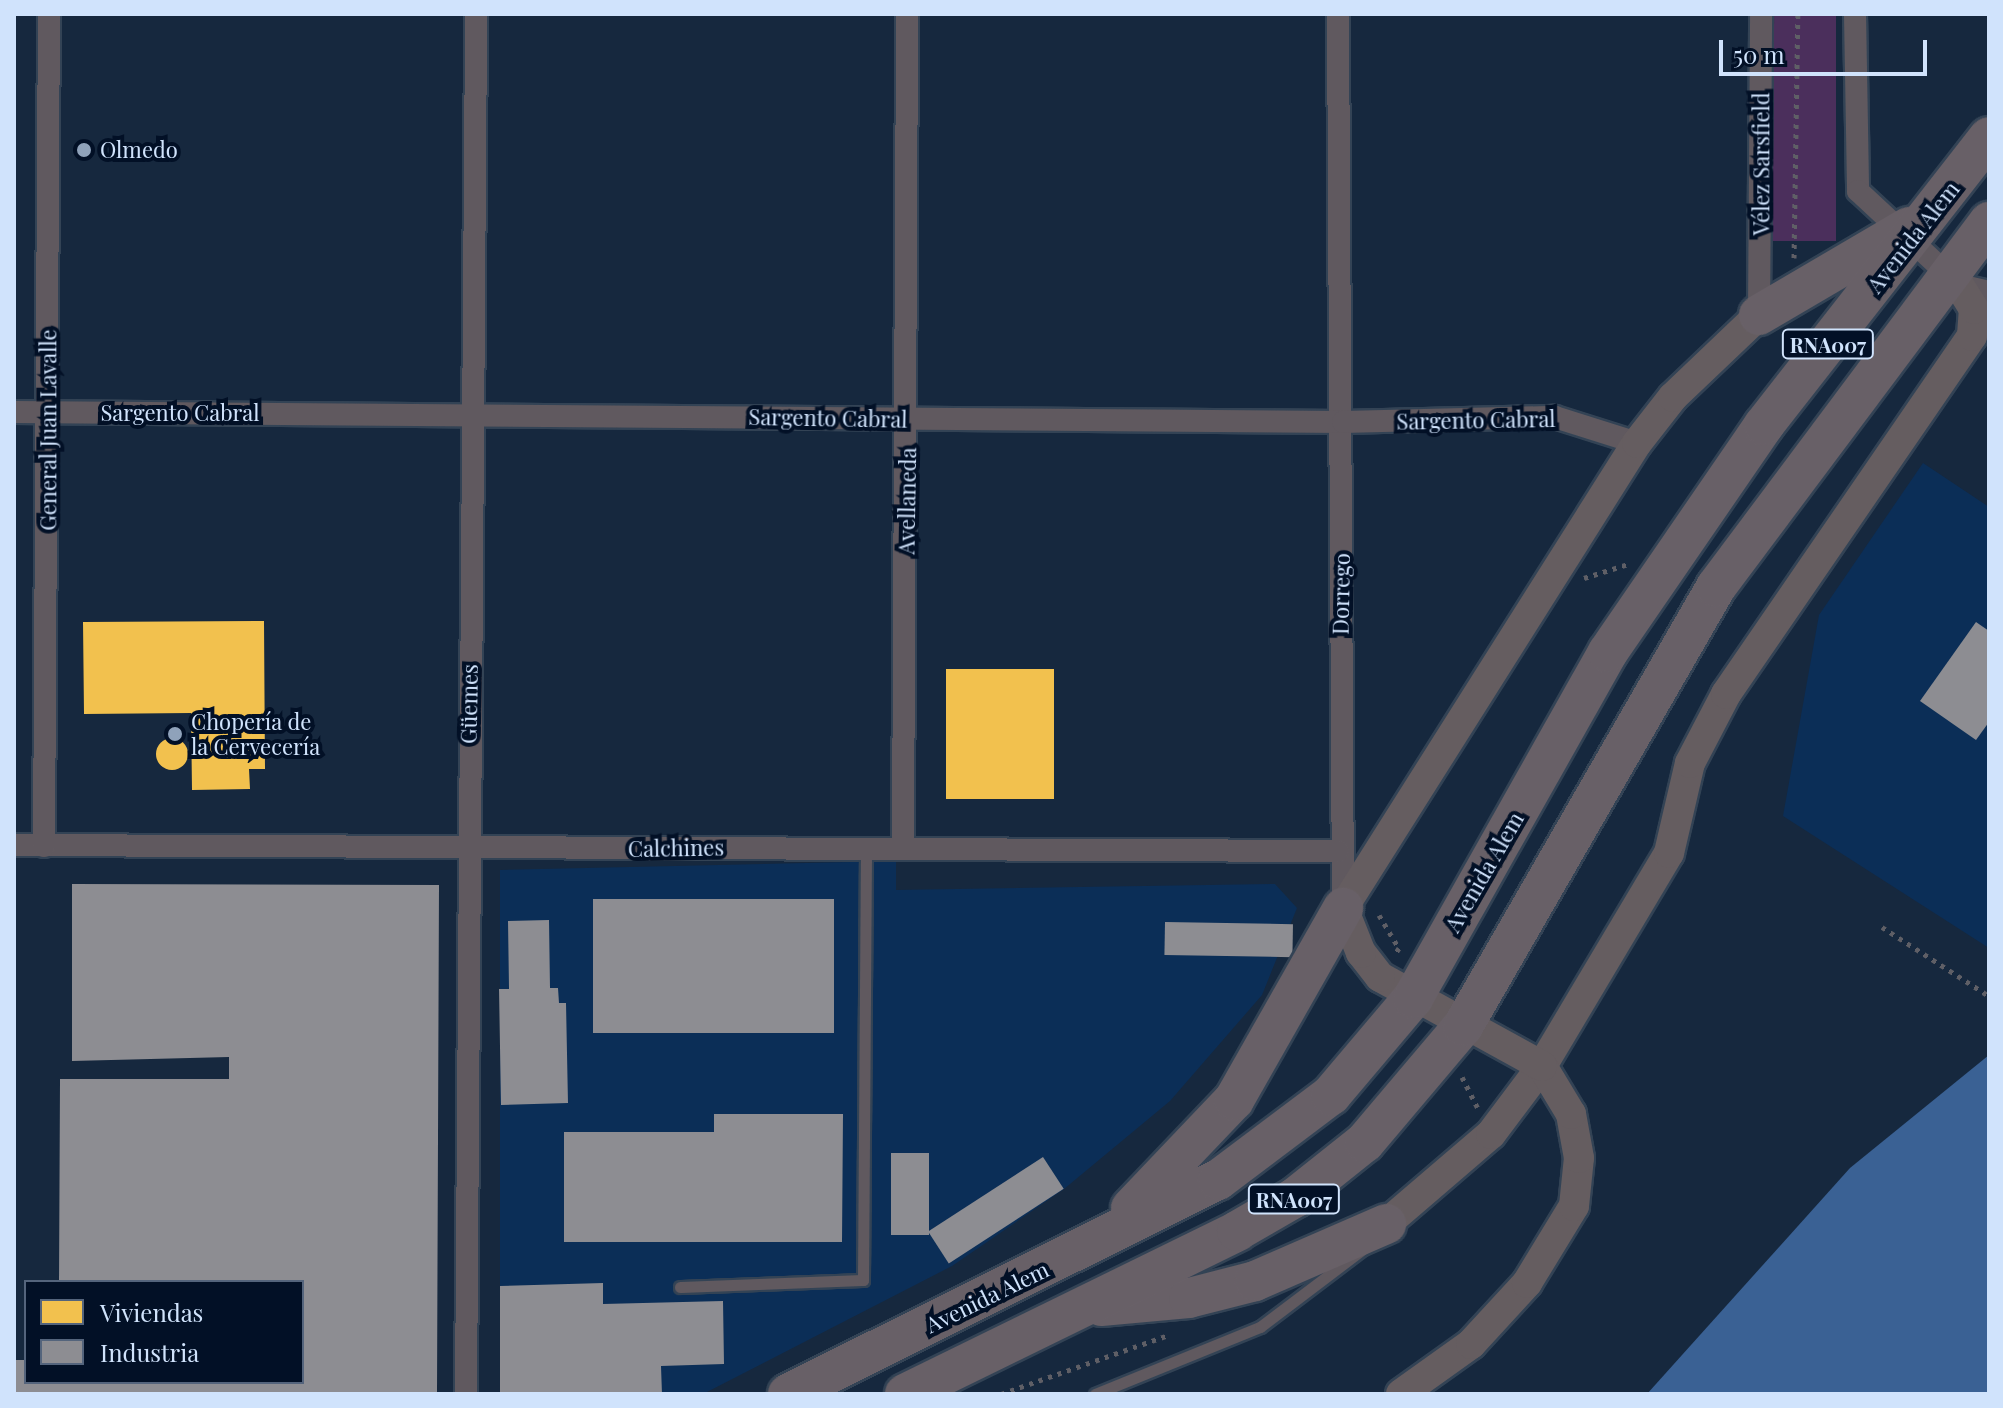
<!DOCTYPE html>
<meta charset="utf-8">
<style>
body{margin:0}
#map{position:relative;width:2003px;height:1408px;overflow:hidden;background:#16283e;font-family:"Playfair Display",serif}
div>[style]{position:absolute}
.built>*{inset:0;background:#0b2e57}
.green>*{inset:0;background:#4b2f5c;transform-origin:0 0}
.water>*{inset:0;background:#3a6194}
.homes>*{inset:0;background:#f2c14e;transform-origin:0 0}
.round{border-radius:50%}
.industry>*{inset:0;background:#8d8d92;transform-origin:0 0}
.path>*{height:5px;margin-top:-2.5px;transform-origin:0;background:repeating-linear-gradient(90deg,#5f5f66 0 4px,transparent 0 10px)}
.roads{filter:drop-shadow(2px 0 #334355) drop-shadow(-2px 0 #334355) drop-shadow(0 2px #334355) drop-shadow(0 -2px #334355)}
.lane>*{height:11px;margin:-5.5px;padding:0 5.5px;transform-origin:5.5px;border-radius:5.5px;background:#60595f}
.street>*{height:22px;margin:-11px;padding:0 11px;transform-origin:11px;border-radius:11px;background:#60595f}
.secondary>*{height:30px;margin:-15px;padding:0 15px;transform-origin:15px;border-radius:15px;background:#655d60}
.highway>*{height:40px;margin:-20px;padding:0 20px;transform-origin:20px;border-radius:20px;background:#686067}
.dots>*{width:22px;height:22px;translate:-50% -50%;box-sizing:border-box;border:4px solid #021026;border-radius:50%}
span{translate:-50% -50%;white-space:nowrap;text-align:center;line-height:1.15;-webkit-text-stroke:8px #021026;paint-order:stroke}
.shield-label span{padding:2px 6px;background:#021026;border:2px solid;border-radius:6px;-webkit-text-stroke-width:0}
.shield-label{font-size:20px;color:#d0e3fc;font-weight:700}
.poi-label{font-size:22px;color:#d0e3fc}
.left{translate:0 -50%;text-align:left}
.street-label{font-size:22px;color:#d0e3fc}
.frame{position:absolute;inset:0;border:16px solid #d0e3fc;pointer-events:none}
.legend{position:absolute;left:24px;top:1280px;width:280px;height:104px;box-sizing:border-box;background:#021026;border:2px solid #54647c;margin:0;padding:10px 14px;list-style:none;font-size:24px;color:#d0e3fc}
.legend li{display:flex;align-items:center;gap:16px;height:40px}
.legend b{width:40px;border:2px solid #54647c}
.scale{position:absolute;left:1719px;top:40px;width:208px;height:36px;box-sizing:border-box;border:4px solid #d0e3fc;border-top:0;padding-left:10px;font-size:24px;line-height:28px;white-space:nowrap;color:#d0e3fc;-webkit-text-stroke:6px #021026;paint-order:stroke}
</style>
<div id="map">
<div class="built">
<div style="clip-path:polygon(1923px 463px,1989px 507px,1989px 948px,1783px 816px,1819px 615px)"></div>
<div style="clip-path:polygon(896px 861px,896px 890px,1275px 884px,1297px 908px,1262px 995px,1170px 1101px,1064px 1189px,952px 1266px,703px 1394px,500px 1394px,500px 870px)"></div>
</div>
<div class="green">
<div style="left:1771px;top:14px;width:65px;height:227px"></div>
</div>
<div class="water">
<div style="clip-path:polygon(1989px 1055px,1989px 1394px,1647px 1394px,1850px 1168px)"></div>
</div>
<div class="homes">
<div style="clip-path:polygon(264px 621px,265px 769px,249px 769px,250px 789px,192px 790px,191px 713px,84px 714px,83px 622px)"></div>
<div style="left:946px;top:669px;width:108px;height:130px"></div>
<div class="round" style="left:156px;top:738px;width:32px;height:32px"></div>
</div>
<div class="industry">
<div style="clip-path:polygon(1976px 622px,1989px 631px,1989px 722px,1976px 740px,1920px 701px)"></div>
<div style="clip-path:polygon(72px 884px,439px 885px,437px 1394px,14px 1394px,14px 1360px,26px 1360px,26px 1382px,302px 1382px,302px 1282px,59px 1282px,60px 1079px,229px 1079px,229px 1057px,72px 1061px)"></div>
<div style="left:834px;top:899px;width:134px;height:241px;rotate:90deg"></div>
<div style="clip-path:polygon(549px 920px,550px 988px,558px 988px,559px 1003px,566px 1003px,568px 1103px,501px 1105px,499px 989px,509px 989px,508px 921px)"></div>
<div style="left:1165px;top:922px;width:128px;height:33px;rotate:1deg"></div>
<div style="clip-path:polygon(714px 1114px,843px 1114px,842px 1242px,564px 1242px,564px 1132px,714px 1132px)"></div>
<div style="left:891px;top:1153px;width:38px;height:82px"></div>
<div style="left:1043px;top:1157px;width:38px;height:137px;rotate:57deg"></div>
<div style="clip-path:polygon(603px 1283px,603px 1304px,723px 1301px,724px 1364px,661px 1366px,662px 1394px,500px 1394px,500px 1286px)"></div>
</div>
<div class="path">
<div style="left:1794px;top:258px;width:244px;rotate:-89.1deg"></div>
<div style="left:1584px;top:578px;width:46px;rotate:-17.7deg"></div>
<div style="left:1379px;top:915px;width:39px;rotate:59deg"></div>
<div style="left:1399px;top:948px;width:7px;rotate:124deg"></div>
<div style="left:1882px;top:927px;width:127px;rotate:32.8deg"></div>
<div style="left:1462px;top:1077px;width:34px;rotate:63deg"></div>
<div style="left:1001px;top:1394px;width:175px;rotate:-19.4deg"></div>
</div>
<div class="roads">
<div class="lane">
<div style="left:680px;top:1287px;width:183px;rotate:-2.2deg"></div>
<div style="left:863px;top:1280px;width:435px;rotate:-89.6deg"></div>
<div style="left:1095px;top:1394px;width:178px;rotate:-22.1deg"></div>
<div style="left:1260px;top:1327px;width:129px;rotate:-37.1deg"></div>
</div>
<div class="street">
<div style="left:1338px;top:14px;width:894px;rotate:89.68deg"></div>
<div style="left:1855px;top:14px;width:177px;rotate:89deg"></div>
<div style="left:1858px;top:191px;width:138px;rotate:42.9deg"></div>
<div style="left:1959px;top:285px;width:31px;rotate:13deg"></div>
<div style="left:1759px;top:315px;width:301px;rotate:-89.6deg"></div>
<div style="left:14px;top:412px;width:1329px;rotate:0.43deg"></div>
<div style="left:1343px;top:422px;width:212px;rotate:-1.4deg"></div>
<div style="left:1555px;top:417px;width:86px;rotate:17.6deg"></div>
<div style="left:903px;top:844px;width:830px;rotate:-89.72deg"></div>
<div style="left:14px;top:845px;width:1324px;rotate:0.26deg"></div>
<div style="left:44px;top:846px;width:832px;rotate:-89.66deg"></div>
<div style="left:466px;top:1394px;width:1380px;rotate:-89.58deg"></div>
</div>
<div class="secondary">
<div style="left:1386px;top:1224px;width:138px;rotate:-40.6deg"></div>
<div style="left:1491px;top:1134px;width:85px;rotate:-53.1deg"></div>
<div style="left:1542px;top:1066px;width:248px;rotate:-59.2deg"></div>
<div style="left:1669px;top:853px;width:92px;rotate:-76.9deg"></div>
<div style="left:1690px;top:763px;width:78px;rotate:-62.4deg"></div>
<div style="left:1726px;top:694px;width:434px;rotate:-55.5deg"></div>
<div style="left:1972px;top:336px;width:27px;rotate:-86deg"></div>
<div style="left:1974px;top:309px;width:28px;rotate:-122deg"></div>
<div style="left:1401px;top:1394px;width:86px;rotate:-35.5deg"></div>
<div style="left:1471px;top:1344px;width:83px;rotate:-47.4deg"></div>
<div style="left:1527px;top:1283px;width:90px;rotate:-58.6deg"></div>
<div style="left:1574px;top:1206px;width:48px;rotate:-84.1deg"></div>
<div style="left:1579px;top:1158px;width:45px;rotate:-100.3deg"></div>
<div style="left:1571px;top:1114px;width:56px;rotate:-121.1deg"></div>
<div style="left:1542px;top:1066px;width:185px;rotate:-151.2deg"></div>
<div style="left:1380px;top:977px;width:31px;rotate:-128deg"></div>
<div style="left:1361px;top:953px;width:48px;rotate:-111.8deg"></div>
<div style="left:1343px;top:908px;width:550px;rotate:-57.7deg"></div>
<div style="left:1637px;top:443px;width:58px;rotate:-52deg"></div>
<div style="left:1673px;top:397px;width:119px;rotate:-43.6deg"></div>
</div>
<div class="highway">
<div style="left:1759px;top:315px;width:174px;rotate:-30.4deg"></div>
<div style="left:1131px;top:1208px;width:149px;rotate:-46.4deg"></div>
<div style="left:1234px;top:1100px;width:221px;rotate:-60.4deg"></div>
<div style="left:1101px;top:1306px;width:88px;rotate:-5.2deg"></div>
<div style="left:1189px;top:1298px;width:68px;rotate:-14.4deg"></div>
<div style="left:1255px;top:1281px;width:143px;rotate:-23.5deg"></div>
<div style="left:788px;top:1394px;width:480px;rotate:-26.5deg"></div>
<div style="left:1218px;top:1180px;width:141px;rotate:-37deg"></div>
<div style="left:1331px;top:1095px;width:127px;rotate:-49.8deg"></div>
<div style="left:1413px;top:998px;width:397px;rotate:-60.6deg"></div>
<div style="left:1608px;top:652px;width:275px;rotate:-55.5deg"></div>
<div style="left:1764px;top:425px;width:365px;rotate:-52deg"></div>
<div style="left:905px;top:1394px;width:370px;rotate:-26.1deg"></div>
<div style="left:1237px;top:1231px;width:68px;rotate:-30deg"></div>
<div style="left:1296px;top:1197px;width:88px;rotate:-38.6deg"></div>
<div style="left:1365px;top:1142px;width:152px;rotate:-49.8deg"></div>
<div style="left:1463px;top:1026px;width:507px;rotate:-60.04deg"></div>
<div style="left:1716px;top:587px;width:456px;rotate:-53.2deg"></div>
</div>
</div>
<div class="dots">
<div style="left:84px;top:150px;background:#8fa2ba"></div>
<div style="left:175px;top:734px;background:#8fa2ba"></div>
</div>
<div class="shield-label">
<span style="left:1828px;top:344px">RNA007</span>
<span style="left:1294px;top:1199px">RNA007</span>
</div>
<div class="poi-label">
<span class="left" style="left:100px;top:150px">Olmedo</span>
<span class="left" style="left:191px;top:734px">Chopería de<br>la Cervecería</span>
</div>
<div class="street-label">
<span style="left:1761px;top:164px;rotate:-90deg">Vélez Sarsfield</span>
<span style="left:1913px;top:237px;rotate:-52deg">Avenida Alem</span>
<span style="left:180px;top:413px">Sargento Cabral</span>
<span style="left:828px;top:418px;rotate:1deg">Sargento Cabral</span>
<span style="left:1476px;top:420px;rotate:-1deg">Sargento Cabral</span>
<span style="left:48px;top:430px;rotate:-90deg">General Juan Lavalle</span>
<span style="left:907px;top:501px;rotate:-89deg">Avellaneda</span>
<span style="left:1341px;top:594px;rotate:-89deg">Dorrego</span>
<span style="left:469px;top:704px;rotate:-89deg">Güemes</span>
<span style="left:676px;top:848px;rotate:-1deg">Calchines</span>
<span style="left:1484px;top:872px;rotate:-60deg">Avenida Alem</span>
<span style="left:987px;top:1297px;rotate:-26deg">Avenida Alem</span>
</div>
<div class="frame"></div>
<ul class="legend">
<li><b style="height:22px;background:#f2c14e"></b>Viviendas</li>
<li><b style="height:22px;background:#8d8d92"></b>Industria</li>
</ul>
<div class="scale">50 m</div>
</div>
